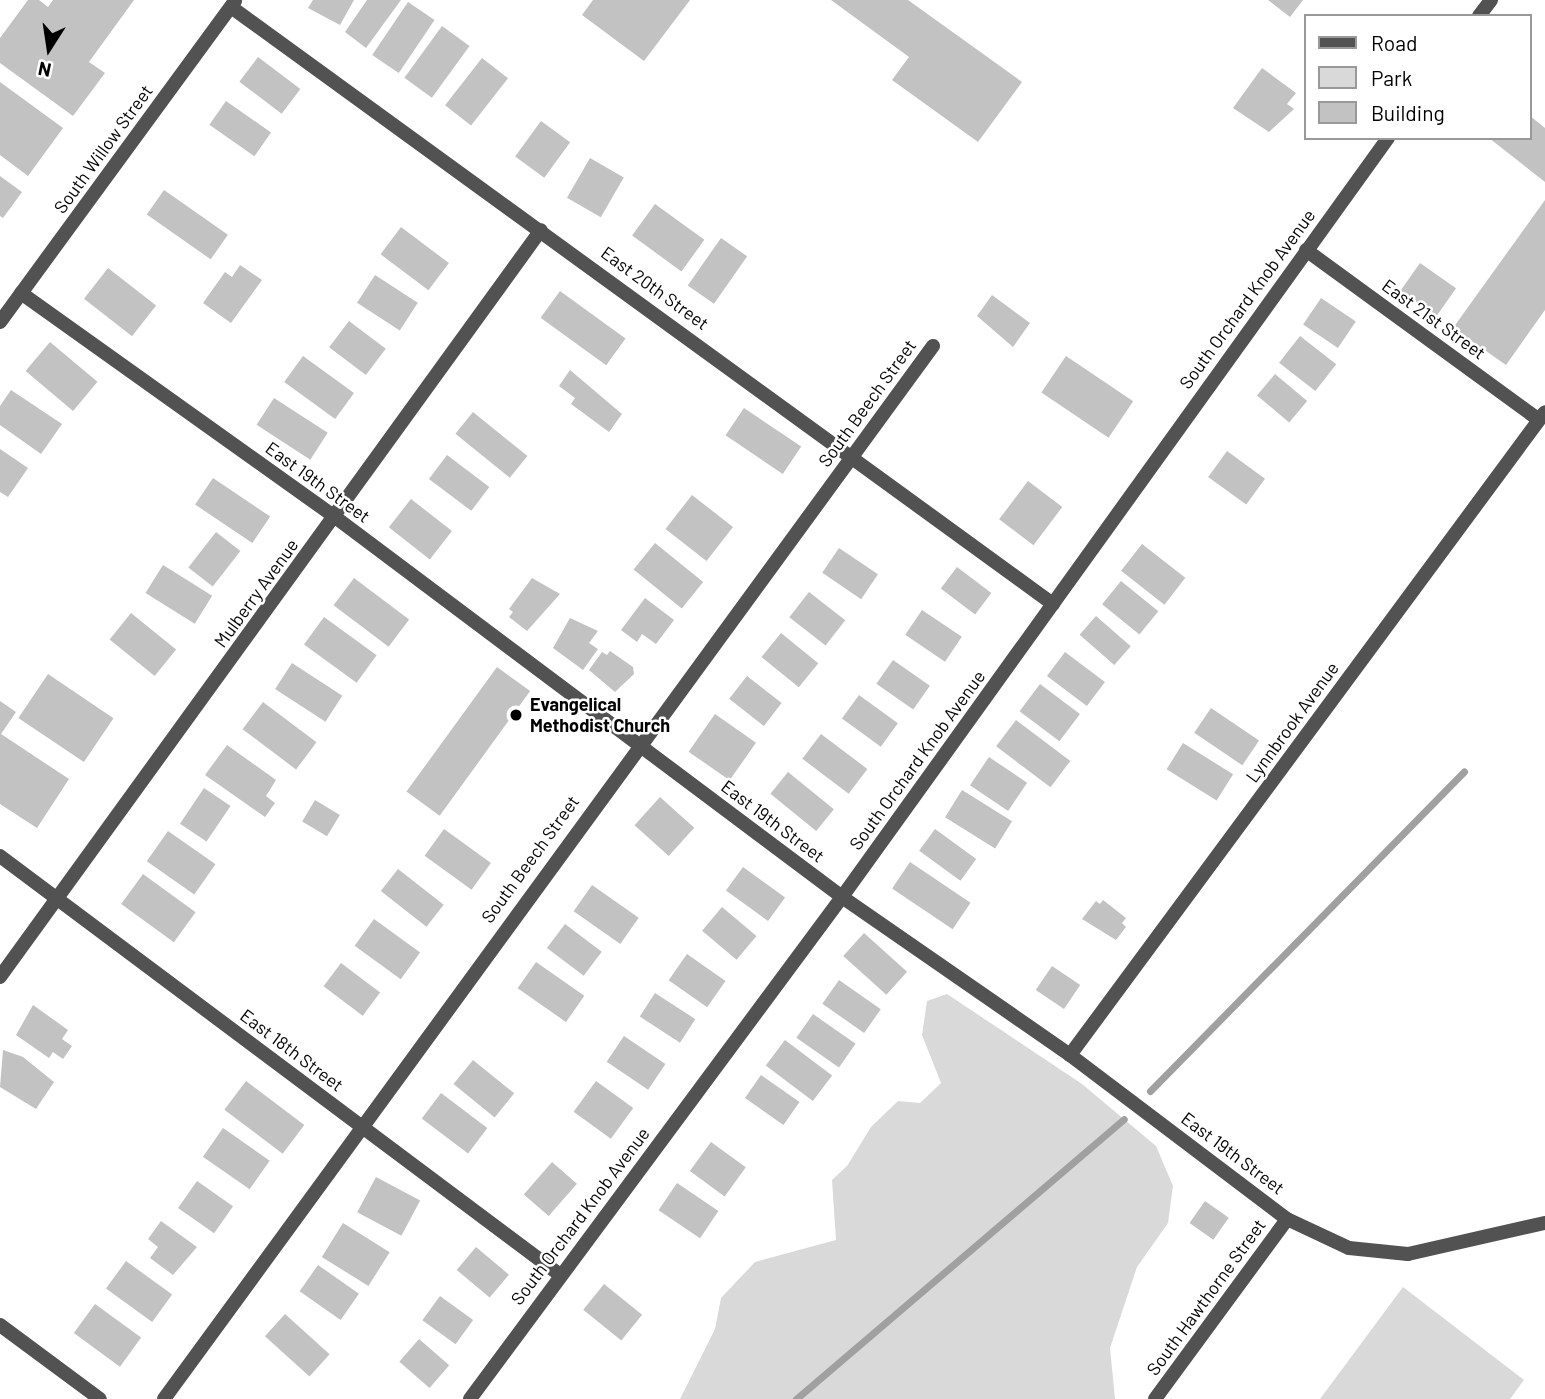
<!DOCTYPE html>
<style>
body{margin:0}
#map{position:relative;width:1545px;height:1399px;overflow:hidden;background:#fff;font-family:Barlow,sans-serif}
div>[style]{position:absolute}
.green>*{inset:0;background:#d9d9d9}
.stream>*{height:7px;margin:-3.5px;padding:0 3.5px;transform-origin:3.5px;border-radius:3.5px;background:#a0a0a0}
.building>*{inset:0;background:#c2c2c2;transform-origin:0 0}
.street>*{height:14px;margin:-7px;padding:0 7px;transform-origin:7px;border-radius:7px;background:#525252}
.dots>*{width:19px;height:19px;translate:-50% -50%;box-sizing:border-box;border:4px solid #fff;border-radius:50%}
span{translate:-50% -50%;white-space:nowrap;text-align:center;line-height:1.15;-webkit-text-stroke:5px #fff;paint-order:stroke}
.street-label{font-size:18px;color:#000}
.poi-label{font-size:18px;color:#000;font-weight:700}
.left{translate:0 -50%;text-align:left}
.legend{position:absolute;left:1304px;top:14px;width:228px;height:126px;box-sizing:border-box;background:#fff;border:2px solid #999;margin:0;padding:9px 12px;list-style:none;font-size:21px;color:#000}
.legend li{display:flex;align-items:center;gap:14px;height:35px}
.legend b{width:35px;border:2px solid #999}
.north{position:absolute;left:14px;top:14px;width:70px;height:70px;-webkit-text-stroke:5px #fff;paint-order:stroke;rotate:192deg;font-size:19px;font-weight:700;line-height:28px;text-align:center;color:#000}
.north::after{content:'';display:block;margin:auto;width:24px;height:32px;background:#000;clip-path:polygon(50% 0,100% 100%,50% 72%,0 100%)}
</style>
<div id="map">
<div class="green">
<div style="clip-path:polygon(947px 994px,1082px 1084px,1156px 1146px,1173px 1186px,1168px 1223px,1137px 1267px,1110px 1348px,1115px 1399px,680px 1399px,715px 1329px,721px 1298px,755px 1262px,836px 1240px,832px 1180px,847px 1166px,871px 1127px,898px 1101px,920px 1103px,941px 1083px,922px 1035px,927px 1001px)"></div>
<div style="clip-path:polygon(1403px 1287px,1524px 1380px,1510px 1399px,1320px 1399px)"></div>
</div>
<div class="stream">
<div style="left:1150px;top:1091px;width:448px;rotate:-45.5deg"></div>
<div style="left:796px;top:1399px;width:431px;rotate:-40.5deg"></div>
</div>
<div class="building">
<div style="clip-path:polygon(28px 0,39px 0,48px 7px,53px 0,134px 0,89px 62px,105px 73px,73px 116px,0 63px,0 38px)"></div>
<div style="clip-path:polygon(313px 0,354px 0,340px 25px,308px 8px)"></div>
<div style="clip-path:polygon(367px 0,401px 0,366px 48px,345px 32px)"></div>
<div style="clip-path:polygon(593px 0,690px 0,644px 61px,582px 15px)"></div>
<div style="clip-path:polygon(831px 0,908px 0,1022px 82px,978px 142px,892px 80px,909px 57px)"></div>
<div style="clip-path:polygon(1268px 0,1303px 0,1290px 17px)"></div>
<div style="left:408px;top:2px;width:32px;height:64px;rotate:34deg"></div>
<div style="left:442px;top:26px;width:34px;height:64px;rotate:36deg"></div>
<div style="left:258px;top:57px;width:53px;height:31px;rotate:37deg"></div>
<div style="left:482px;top:58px;width:33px;height:60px;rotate:38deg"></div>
<div style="clip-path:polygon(1262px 68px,1296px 93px,1287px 104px,1294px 109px,1269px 132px,1233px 108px)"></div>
<div style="clip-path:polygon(0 82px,63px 128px,28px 176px,0 155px)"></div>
<div style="left:226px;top:101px;width:55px;height:29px;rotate:35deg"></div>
<div style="clip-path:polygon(1529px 115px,1545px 128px,1545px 182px,1489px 138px,1529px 138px)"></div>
<div style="left:541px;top:121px;width:36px;height:44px;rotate:36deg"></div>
<div style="left:590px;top:158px;width:39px;height:46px;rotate:30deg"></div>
<div style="clip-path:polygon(0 176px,22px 192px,3px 218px,0 216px)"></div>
<div style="left:164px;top:190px;width:78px;height:30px;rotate:35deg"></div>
<div style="clip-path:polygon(1545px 200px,1545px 310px,1506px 365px,1453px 328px)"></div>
<div style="left:655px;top:204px;width:61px;height:39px;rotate:36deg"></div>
<div style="left:401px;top:227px;width:60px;height:34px;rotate:37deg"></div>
<div style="left:721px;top:238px;width:32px;height:58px;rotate:35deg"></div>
<div style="left:1420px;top:263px;width:44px;height:34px;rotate:35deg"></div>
<div style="clip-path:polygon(240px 265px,262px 280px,231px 323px,203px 303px,225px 272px,232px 277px)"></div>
<div style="left:108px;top:268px;width:61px;height:39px;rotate:38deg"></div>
<div style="left:375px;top:275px;width:51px;height:33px;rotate:33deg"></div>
<div style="left:560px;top:291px;width:81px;height:33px;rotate:36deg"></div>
<div style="clip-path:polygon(992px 295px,1030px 323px,1013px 347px,977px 316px)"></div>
<div style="left:1321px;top:298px;width:42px;height:32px;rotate:34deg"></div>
<div style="left:349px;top:321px;width:46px;height:33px;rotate:37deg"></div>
<div style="left:1300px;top:336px;width:46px;height:34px;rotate:38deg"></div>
<div style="left:50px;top:342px;width:62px;height:38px;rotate:40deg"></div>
<div style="left:303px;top:356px;width:63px;height:32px;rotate:36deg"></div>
<div style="left:1066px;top:356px;width:81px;height:44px;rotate:34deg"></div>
<div style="clip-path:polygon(570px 370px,622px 414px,609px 432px,571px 404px,575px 398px,559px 386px)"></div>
<div style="left:1275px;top:374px;width:42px;height:28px;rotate:40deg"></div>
<div style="clip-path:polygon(11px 390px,62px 424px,41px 454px,0 425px,0 406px)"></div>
<div style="left:274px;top:398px;width:64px;height:32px;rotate:33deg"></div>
<div style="left:744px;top:408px;width:69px;height:33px;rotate:34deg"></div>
<div style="left:473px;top:412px;width:70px;height:28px;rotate:39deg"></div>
<div style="clip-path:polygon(0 449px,28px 468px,8px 497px,0 492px)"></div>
<div style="left:1227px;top:451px;width:47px;height:32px;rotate:36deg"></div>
<div style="left:447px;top:455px;width:53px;height:30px;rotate:37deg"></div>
<div style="left:213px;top:478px;width:69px;height:32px;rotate:34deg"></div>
<div style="left:1028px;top:481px;width:43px;height:48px;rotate:37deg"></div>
<div style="left:692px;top:495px;width:52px;height:43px;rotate:38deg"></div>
<div style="left:411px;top:499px;width:52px;height:36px;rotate:38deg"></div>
<div style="left:216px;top:532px;width:31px;height:45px;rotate:38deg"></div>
<div style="left:655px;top:543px;width:62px;height:34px;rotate:39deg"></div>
<div style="left:1142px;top:544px;width:55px;height:34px;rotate:38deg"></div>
<div style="left:839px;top:548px;width:47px;height:30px;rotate:34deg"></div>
<div style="left:163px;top:565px;width:58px;height:33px;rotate:32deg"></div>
<div style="left:957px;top:567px;width:43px;height:27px;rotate:37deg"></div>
<div style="left:354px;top:578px;width:69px;height:34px;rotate:37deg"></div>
<div style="clip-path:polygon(532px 578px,560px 594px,527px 631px,509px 617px,513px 612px,509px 609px)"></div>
<div style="left:1121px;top:581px;width:48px;height:30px;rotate:39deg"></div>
<div style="left:809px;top:592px;width:46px;height:32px;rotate:38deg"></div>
<div style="clip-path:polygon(645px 598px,674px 620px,656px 644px,642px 634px,637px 642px,621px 630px)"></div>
<div style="left:922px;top:610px;width:48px;height:30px;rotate:34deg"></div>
<div style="left:131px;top:613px;width:58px;height:34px;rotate:39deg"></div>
<div style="left:1096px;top:616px;width:46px;height:25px;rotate:41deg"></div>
<div style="left:324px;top:617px;width:65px;height:34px;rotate:36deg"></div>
<div style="clip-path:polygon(570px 618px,598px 631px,589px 643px,598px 649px,583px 670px,553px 648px)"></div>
<div style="left:781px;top:633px;width:48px;height:31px;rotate:39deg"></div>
<div style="clip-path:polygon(610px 651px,633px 667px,634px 674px,615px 692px,589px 670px,602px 652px,607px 655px)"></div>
<div style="left:1065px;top:652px;width:50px;height:30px;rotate:37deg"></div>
<div style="left:893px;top:660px;width:45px;height:29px;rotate:35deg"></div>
<div style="left:292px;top:663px;width:60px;height:31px;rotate:33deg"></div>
<div style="left:497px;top:667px;width:41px;height:154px;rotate:36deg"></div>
<div style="left:48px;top:674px;width:79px;height:53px;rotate:34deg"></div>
<div style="left:747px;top:676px;width:44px;height:29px;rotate:38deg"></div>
<div style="left:1040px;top:684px;width:50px;height:34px;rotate:37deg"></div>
<div style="left:859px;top:695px;width:48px;height:29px;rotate:36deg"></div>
<div style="clip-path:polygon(0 701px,16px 712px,1px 734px,69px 779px,37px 828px,0 804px)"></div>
<div style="left:263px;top:702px;width:67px;height:34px;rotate:37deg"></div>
<div style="left:1211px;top:708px;width:58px;height:30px;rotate:34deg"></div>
<div style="left:715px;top:714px;width:50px;height:46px;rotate:35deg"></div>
<div style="left:1016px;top:720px;width:68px;height:33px;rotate:37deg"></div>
<div style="left:821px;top:734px;width:58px;height:31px;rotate:37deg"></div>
<div style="left:1183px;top:743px;width:59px;height:31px;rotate:32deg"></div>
<div style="clip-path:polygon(227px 745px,276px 780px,266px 796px,275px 803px,265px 817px,205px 775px)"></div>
<div style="left:989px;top:757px;width:46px;height:34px;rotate:34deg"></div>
<div style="left:788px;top:772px;width:59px;height:28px;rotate:39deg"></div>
<div style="left:204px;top:788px;width:32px;height:43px;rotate:34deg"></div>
<div style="left:962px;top:790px;width:59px;height:32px;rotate:32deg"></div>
<div style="left:660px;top:797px;width:46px;height:38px;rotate:42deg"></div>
<div style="left:315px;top:800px;width:29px;height:25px;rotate:31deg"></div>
<div style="left:444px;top:829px;width:58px;height:33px;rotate:36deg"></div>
<div style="left:935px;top:829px;width:51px;height:27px;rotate:36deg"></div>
<div style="left:168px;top:831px;width:58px;height:37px;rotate:35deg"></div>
<div style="left:910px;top:862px;width:73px;height:32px;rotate:34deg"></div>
<div style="left:743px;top:867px;width:52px;height:29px;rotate:36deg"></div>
<div style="left:398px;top:869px;width:58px;height:28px;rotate:38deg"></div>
<div style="left:143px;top:874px;width:65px;height:37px;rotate:36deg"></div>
<div style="left:592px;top:885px;width:57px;height:32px;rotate:35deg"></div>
<div style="clip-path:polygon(1103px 900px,1126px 918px,1122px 923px,1126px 927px,1116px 940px,1082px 919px,1096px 901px,1100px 904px)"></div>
<div style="left:722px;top:907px;width:45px;height:31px;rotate:40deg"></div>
<div style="left:374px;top:919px;width:57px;height:33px;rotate:36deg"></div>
<div style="left:565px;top:924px;width:46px;height:30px;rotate:37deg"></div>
<div style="left:864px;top:933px;width:58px;height:31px;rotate:42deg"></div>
<div style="left:687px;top:954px;width:47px;height:32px;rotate:35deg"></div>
<div style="left:536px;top:962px;width:59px;height:32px;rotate:35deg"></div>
<div style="left:341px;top:963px;width:49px;height:29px;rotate:37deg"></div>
<div style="left:1052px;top:966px;width:34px;height:29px;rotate:34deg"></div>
<div style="left:839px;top:980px;width:51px;height:29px;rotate:35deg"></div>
<div style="left:655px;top:993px;width:48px;height:28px;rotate:33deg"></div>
<div style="clip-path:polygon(33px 1005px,68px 1030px,62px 1039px,72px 1046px,63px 1059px,53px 1052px,49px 1058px,16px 1035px)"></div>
<div style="left:813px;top:1014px;width:52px;height:29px;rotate:35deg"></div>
<div style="left:624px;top:1036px;width:50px;height:31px;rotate:34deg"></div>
<div style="left:785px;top:1040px;width:59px;height:32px;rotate:37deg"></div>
<div style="clip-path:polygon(3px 1050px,23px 1057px,54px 1082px,36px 1109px,0 1087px)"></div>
<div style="left:473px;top:1060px;width:53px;height:31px;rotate:39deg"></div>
<div style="left:761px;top:1075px;width:47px;height:28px;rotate:35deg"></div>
<div style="left:246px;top:1081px;width:73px;height:36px;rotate:37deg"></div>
<div style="left:596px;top:1081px;width:46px;height:38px;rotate:36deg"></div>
<div style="left:441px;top:1093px;width:58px;height:32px;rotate:37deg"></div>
<div style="left:223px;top:1128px;width:57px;height:35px;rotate:35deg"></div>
<div style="left:711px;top:1142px;width:43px;height:36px;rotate:36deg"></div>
<div style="left:552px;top:1162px;width:33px;height:43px;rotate:41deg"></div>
<div style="left:376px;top:1177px;width:50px;height:40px;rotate:28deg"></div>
<div style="left:197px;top:1181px;width:44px;height:33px;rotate:35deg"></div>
<div style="left:677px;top:1183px;width:50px;height:33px;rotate:34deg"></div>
<div style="left:1205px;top:1201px;width:29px;height:27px;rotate:35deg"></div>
<div style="clip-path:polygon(161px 1221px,197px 1247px,173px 1275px,150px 1258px,158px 1247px,148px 1239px)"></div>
<div style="left:343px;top:1223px;width:55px;height:40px;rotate:32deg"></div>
<div style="left:476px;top:1247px;width:43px;height:30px;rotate:40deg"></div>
<div style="left:126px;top:1261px;width:57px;height:34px;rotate:36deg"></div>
<div style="left:318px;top:1265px;width:50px;height:32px;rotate:35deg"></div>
<div style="left:604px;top:1284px;width:49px;height:33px;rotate:39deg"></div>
<div style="left:440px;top:1296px;width:41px;height:30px;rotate:36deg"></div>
<div style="left:95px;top:1304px;width:57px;height:36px;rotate:36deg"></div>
<div style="left:285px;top:1314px;width:60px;height:30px;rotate:42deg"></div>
<div style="left:419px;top:1339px;width:40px;height:30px;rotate:41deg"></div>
</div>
<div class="street">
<div style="left:231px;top:7px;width:1016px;rotate:35.99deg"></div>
<div style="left:1479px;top:16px;width:20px;rotate:-53deg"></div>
<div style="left:1306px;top:250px;width:288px;rotate:36.1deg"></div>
<div style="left:21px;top:293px;width:386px;rotate:35.5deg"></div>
<div style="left:335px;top:517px;width:634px;rotate:36.85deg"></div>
<div style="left:842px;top:897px;width:277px;rotate:34.7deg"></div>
<div style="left:1070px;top:1055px;width:272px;rotate:37.1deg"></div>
<div style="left:1287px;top:1219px;width:68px;rotate:25.1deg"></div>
<div style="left:1349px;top:1248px;width:59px;rotate:5.8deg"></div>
<div style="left:1408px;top:1254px;width:140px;rotate:-12.8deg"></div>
<div style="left:0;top:322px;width:398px;rotate:-53.8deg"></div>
<div style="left:0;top:856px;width:699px;rotate:36.8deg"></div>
<div style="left:0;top:977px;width:922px;rotate:-54.09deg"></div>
<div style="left:1070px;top:1055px;width:799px;rotate:-53.55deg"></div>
<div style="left:0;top:1325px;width:124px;rotate:36.5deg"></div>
<div style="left:164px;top:1399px;width:1304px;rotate:-53.86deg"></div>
<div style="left:470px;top:1399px;width:625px;rotate:-53.46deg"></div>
<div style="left:842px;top:897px;width:935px;rotate:-54.27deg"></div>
<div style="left:1155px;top:1399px;width:223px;rotate:-53.7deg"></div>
</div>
<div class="dots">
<div style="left:516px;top:715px;background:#000"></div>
</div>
<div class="street-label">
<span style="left:103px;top:149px;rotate:-54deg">South Willow Street</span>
<span style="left:655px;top:288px;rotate:36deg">East 20th Street</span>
<span style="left:1247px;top:299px;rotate:-54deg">South Orchard Knob Avenue</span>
<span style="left:1434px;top:319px;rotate:36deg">East 21st Street</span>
<span style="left:867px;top:403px;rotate:-54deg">South Beech Street</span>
<span style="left:318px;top:482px;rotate:36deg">East 19th Street</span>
<span style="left:256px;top:593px;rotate:-54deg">Mulberry Avenue</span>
<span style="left:1292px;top:722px;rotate:-54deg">Lynnbrook Avenue</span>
<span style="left:917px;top:760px;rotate:-54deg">South Orchard Knob Avenue</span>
<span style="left:773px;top:821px;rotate:37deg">East 19th Street</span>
<span style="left:530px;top:859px;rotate:-54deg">South Beech Street</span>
<span style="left:292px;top:1050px;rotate:37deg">East 18th Street</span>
<span style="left:1233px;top:1153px;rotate:37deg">East 19th Street</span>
<span style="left:580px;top:1216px;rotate:-53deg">South Orchard Knob Avenue</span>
<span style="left:1206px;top:1297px;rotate:-54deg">South Hawthorne Street</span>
</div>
<div class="poi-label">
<span class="left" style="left:530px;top:715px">Evangelical<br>Methodist Church</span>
</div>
<ul class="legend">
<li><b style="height:9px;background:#525252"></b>Road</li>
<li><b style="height:19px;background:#d9d9d9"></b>Park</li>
<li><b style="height:19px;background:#c2c2c2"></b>Building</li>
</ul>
<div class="north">N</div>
</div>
